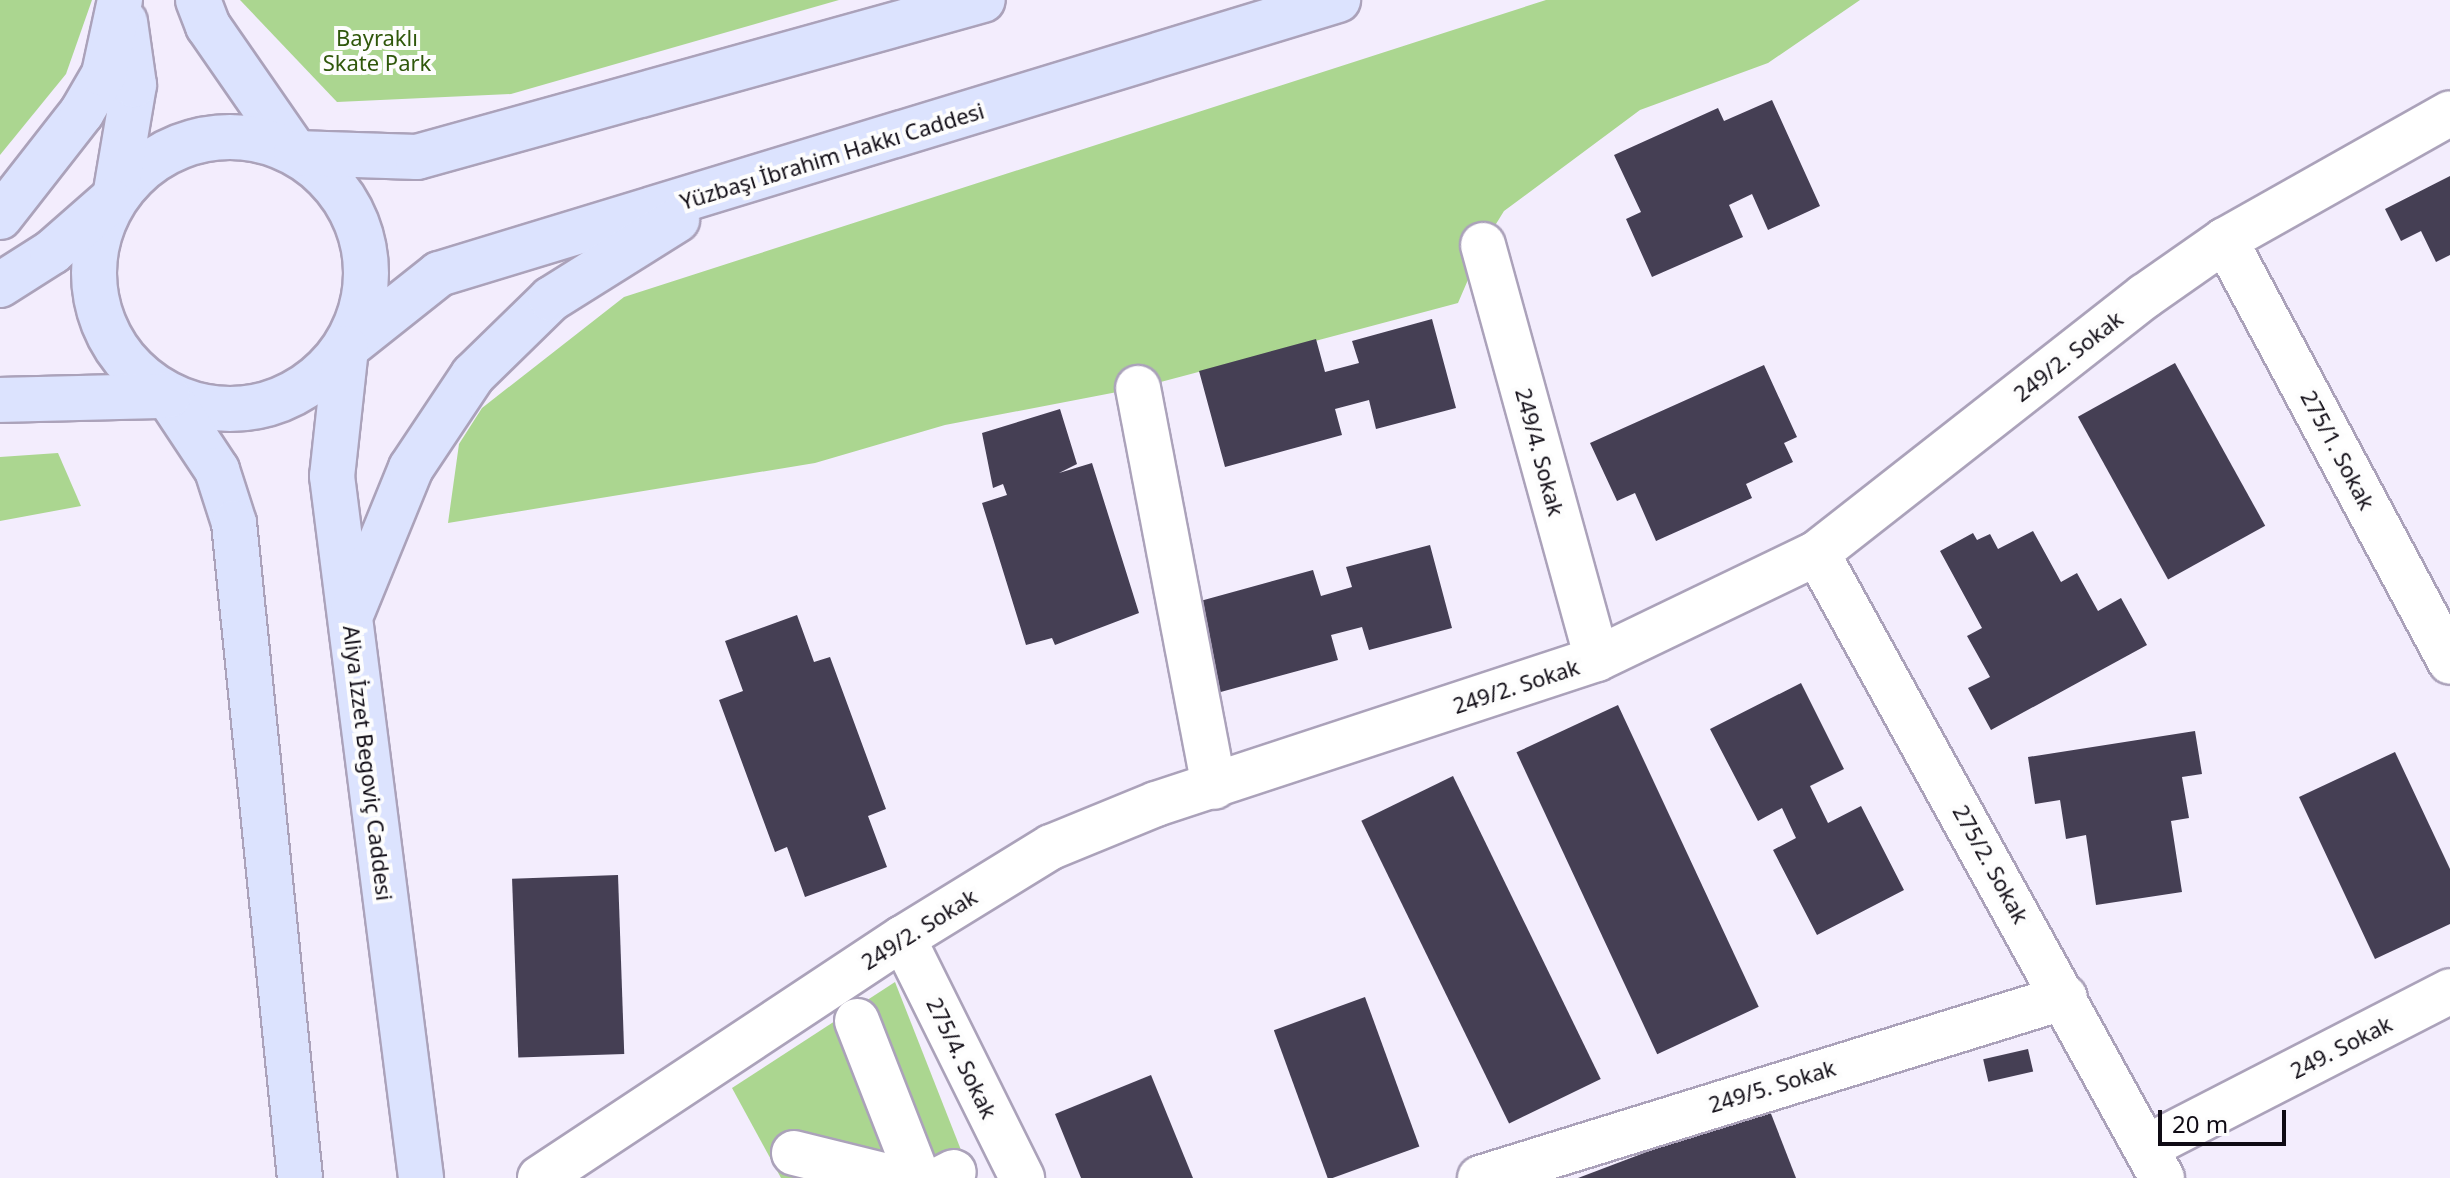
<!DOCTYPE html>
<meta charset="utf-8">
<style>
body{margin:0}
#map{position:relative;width:2450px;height:1178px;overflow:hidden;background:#f3edfd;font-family:"Noto Sans",sans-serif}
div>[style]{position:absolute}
.green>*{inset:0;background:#abd690}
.building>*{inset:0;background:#453f54;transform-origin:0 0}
.roads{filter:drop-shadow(2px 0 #aba2ba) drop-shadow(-2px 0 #aba2ba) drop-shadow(0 2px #aba2ba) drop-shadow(0 -2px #aba2ba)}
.minor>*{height:44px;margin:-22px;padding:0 22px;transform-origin:22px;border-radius:22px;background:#fff}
.major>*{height:44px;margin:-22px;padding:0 22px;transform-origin:22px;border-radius:22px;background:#dce3fe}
.major>.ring{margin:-22px;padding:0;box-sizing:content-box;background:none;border:44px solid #dce3fe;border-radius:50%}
span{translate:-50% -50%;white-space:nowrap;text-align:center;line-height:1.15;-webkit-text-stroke:8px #fdfdfd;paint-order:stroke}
.park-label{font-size:22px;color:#2f570b}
.street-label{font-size:22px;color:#0f0b14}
.scale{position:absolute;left:2158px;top:1110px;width:128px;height:36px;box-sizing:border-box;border:4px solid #0f0b14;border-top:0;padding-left:10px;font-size:24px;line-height:28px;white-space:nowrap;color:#0f0b14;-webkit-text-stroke:6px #fdfdfd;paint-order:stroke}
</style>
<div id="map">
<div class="green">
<div style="clip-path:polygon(0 0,92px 0,66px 74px,0 155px)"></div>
<div style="clip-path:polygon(240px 0,839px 0,511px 94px,337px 102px)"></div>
<div style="clip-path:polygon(1546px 0,1860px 0,1768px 63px,1640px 110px,1504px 211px,1483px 245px,1458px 303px,1138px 388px,945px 425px,815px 463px,448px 523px,459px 444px,482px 408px,624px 297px)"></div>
<div style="clip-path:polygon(58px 453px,81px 506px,0 521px,0 457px)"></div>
<div style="clip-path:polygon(895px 982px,972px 1178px,781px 1178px,732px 1088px)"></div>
</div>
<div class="building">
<div style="clip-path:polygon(1772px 100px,1820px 206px,1768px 230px,1752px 194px,1729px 205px,1743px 237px,1652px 277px,1626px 219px,1641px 212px,1614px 155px,1718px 108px,1724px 121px)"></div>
<div style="clip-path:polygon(2450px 176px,2450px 255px,2436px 262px,2421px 231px,2401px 241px,2385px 209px)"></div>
<div style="clip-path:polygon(1432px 319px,1456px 408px,1376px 429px,1369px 400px,1335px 409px,1342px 435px,1225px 467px,1199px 371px,1316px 339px,1325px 372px,1359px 363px,1352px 341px)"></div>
<div style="left:2175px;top:363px;width:186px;height:111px;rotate:61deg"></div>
<div style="clip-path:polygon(1764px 365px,1797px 437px,1784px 443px,1793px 462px,1746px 484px,1752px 498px,1656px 541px,1635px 493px,1617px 501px,1590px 443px)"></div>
<div style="clip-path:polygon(1060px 409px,1077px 464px,1059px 473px,1092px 463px,1139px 613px,1055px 645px,1052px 638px,1026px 645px,982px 503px,1007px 495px,1003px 484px,993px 488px,982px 433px)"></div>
<div style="clip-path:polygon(2033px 531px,2061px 582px,2077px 573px,2098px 611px,2121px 598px,2147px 645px,1991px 730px,1968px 688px,1990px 677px,1967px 636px,1982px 628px,1940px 551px,1973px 533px,1977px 540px,1990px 534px,1998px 549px)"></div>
<div style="clip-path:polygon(1430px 545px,1452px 628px,1369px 650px,1362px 627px,1331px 635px,1338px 660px,1217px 693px,1193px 603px,1313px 570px,1321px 596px,1352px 587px,1346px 567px)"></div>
<div style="clip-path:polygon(797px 615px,814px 662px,830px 657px,886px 809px,868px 816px,887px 867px,805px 897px,787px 847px,775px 852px,719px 700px,743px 691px,725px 641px)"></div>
<div style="clip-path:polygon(1801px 683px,1844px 769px,1810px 786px,1828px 823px,1861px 806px,1904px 890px,1817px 935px,1773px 850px,1796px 838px,1782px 808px,1758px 821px,1710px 729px)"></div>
<div style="left:1618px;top:705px;width:333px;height:112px;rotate:65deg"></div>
<div style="clip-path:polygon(2195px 731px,2202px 774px,2182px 777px,2189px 818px,2171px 821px,2182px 892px,2096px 905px,2086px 835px,2066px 839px,2060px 800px,2035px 804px,2028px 757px)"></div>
<div style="clip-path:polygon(2395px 752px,2450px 869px,2450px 924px,2375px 959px,2299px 797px)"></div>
<div style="left:1453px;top:776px;width:337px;height:102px;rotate:64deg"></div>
<div style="left:618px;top:875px;width:179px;height:106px;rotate:88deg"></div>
<div style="left:1365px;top:997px;width:159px;height:97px;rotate:70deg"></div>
<div style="left:2028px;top:1049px;width:23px;height:46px;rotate:77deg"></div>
<div style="clip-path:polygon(1151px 1075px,1193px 1178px,1081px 1178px,1055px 1114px)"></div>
<div style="clip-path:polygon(1768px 1106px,1796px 1178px,1578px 1178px)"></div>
</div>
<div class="roads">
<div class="minor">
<div style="left:2225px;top:240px;width:478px;rotate:61.9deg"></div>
<div style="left:1483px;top:245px;width:429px;rotate:74.6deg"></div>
<div style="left:1138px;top:388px;width:406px;rotate:79.2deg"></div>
<div style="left:1817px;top:553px;width:714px;rotate:61.1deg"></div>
<div style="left:903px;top:938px;width:268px;rotate:63.6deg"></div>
<div style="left:857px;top:1021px;width:155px;rotate:68.7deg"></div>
<div style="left:2147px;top:1147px;width:341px;rotate:-27.2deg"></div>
<div style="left:794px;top:1153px;width:96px;rotate:13.9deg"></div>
<div style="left:540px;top:1178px;width:435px;rotate:-33.5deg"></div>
<div style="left:903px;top:938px;width:174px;rotate:-31.6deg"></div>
<div style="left:1051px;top:847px;width:113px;rotate:-22.3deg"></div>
<div style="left:1156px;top:804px;width:464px;rotate:-18.2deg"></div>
<div style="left:1597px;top:659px;width:244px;rotate:-25.7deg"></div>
<div style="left:1817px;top:553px;width:417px;rotate:-38.1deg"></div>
<div style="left:2145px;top:296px;width:98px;rotate:-35deg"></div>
<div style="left:2225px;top:240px;width:258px;rotate:-29.4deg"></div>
<div style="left:942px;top:1178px;width:13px;rotate:-27deg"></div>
<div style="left:1480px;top:1178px;width:612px;rotate:-17.19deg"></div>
</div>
<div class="major">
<div style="left:198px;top:0;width:28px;rotate:69deg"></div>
<div style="left:208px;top:26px;width:155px;rotate:55.3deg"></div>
<div class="ring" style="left:94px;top:137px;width:228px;height:228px"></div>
<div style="left:296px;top:153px;width:121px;rotate:1.9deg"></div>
<div style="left:417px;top:157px;width:587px;rotate:-15.5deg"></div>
<div style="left:115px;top:197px;width:114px;rotate:-80.4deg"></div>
<div style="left:134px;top:85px;width:64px;rotate:-98.1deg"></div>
<div style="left:0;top:217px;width:133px;rotate:-52deg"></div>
<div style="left:82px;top:112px;width:44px;rotate:-59.9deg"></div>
<div style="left:104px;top:74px;width:76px;rotate:-77.8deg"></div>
<div style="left:0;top:285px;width:62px;rotate:-32.4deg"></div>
<div style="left:52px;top:252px;width:77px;rotate:-41.3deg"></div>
<div style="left:346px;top:348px;width:119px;rotate:-38.5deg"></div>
<div style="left:439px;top:274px;width:940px;rotate:-16.95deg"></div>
<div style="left:346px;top:348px;width:129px;rotate:96.2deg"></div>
<div style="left:332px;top:476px;width:708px;rotate:82.77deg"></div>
<div style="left:168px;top:396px;width:89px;rotate:56.5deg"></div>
<div style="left:217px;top:470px;width:56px;rotate:72.2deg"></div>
<div style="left:234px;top:523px;width:658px;rotate:84.25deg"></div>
<div style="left:0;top:400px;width:168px;rotate:-1.4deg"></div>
<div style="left:353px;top:610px;width:153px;rotate:-67.8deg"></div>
<div style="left:411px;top:468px;width:112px;rotate:-56.3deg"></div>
<div style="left:473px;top:375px;width:109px;rotate:-44.3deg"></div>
<div style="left:551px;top:299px;width:149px;rotate:-32.1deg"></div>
</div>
</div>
<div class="park-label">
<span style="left:377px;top:50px">Bayraklı<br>Skate Park</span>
</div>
<div class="street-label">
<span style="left:832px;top:156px;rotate:-17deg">Yüzbaşı İbrahim Hakkı Caddesi</span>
<span style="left:2068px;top:356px;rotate:-38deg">249/2. Sokak</span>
<span style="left:2338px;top:450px;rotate:62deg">275/1. Sokak</span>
<span style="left:1540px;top:452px;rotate:75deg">249/4. Sokak</span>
<span style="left:1516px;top:686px;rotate:-18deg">249/2. Sokak</span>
<span style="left:368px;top:763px;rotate:83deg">Aliya İzzet Begoviç Caddesi</span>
<span style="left:1991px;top:864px;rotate:61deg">275/2. Sokak</span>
<span style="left:919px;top:929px;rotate:-32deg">249/2. Sokak</span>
<span style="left:2341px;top:1047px;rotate:-27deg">249. Sokak</span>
<span style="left:962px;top:1058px;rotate:64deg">275/4. Sokak</span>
<span style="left:1772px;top:1086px;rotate:-17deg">249/5. Sokak</span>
</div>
<div class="scale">20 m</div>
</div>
